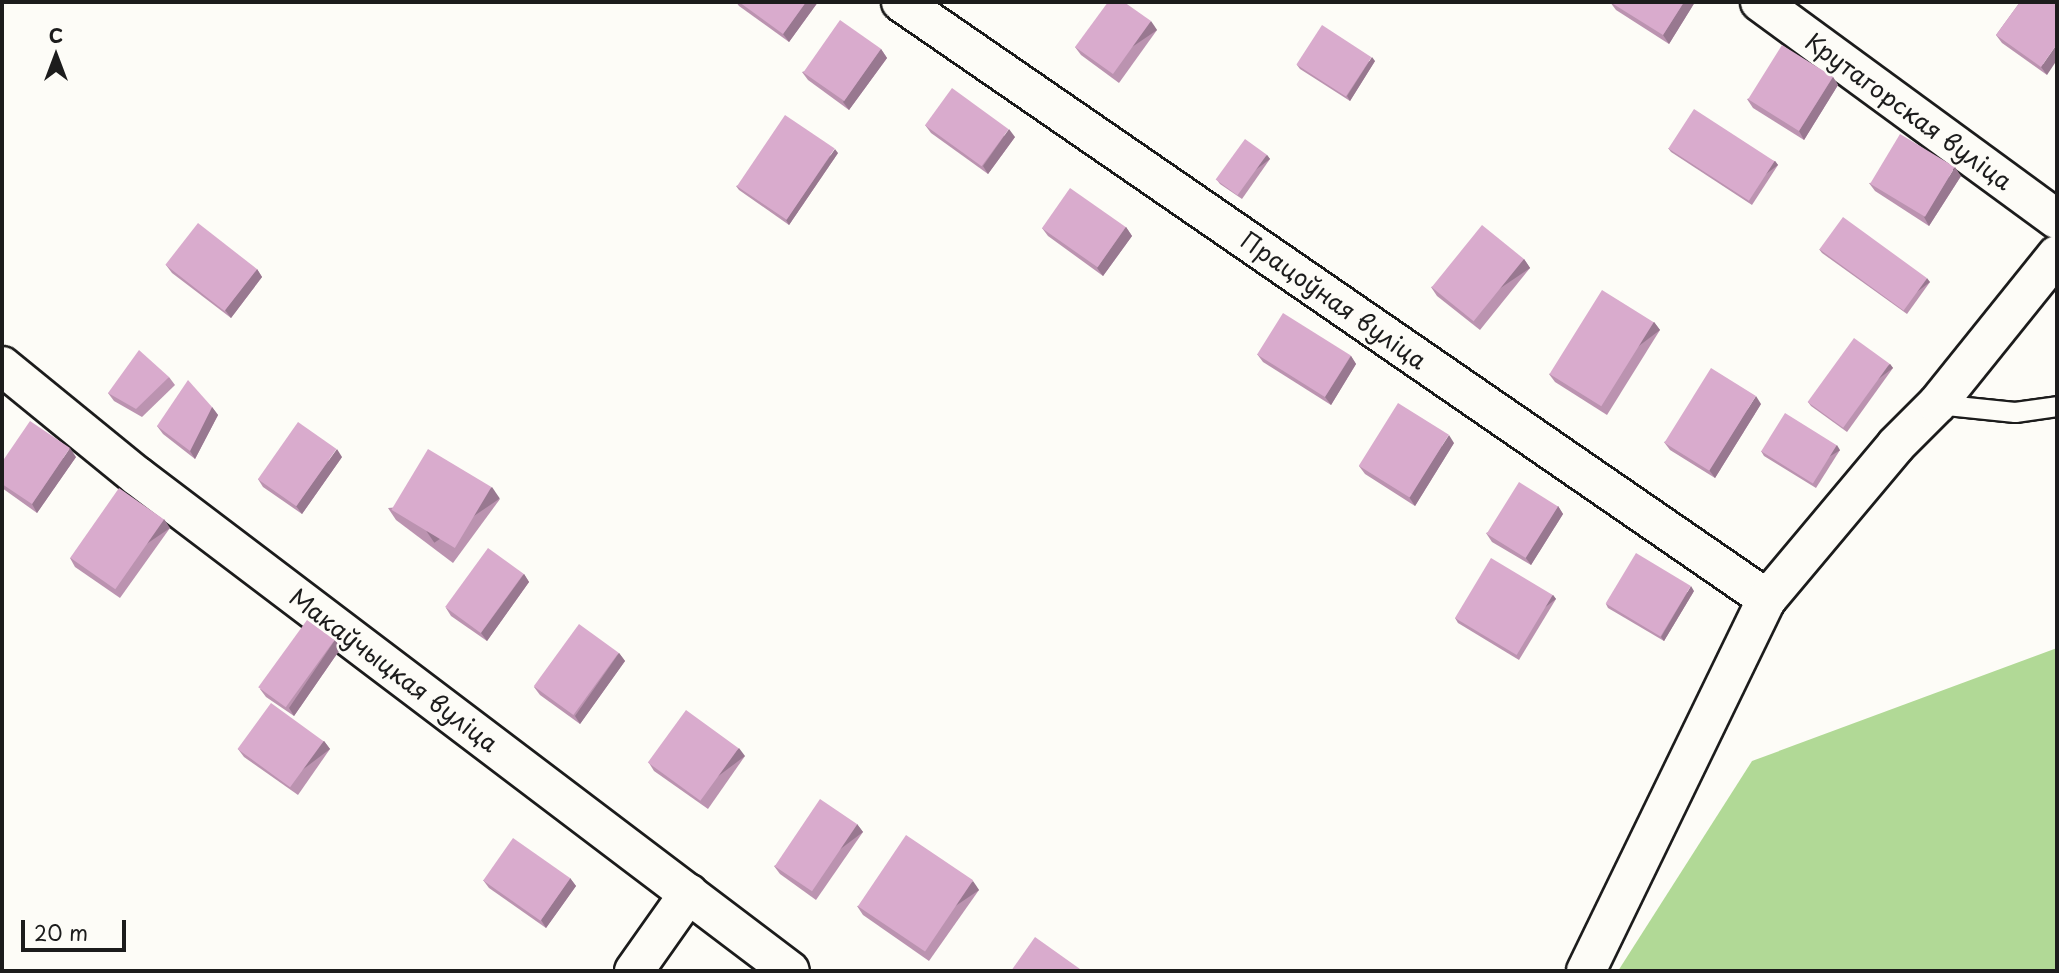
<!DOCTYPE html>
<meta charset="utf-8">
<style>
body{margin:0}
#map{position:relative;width:2059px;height:973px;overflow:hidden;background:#fdfcf7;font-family:"Playpen Sans",sans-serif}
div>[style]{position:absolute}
.green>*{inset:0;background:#b1d996}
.roads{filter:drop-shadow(2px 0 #1c1c1c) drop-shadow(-2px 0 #1c1c1c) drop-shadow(0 2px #1c1c1c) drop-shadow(0 -2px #1c1c1c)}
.lane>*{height:19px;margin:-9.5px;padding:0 9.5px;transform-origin:9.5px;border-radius:9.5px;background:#fdfcf7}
.street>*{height:38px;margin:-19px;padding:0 19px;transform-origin:19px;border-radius:19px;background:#fdfcf7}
.wall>*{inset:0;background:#bb93b0}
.shaded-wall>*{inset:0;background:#987890;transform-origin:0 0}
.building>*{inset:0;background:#d9abcd;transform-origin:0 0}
span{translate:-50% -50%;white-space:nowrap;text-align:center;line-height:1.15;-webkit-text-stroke:5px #fdfcf7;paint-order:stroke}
.street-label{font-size:24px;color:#1c1c1c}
.frame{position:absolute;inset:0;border:4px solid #1c1c1c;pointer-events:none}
.north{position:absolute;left:21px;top:21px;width:70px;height:70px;-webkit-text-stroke:5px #fdfcf7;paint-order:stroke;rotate:0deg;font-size:19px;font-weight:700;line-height:28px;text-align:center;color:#1c1c1c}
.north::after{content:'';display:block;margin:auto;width:24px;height:32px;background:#1c1c1c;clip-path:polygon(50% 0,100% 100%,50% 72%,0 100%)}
.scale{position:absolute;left:21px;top:920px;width:105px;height:32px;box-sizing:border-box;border:4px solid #1c1c1c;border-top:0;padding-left:9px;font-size:21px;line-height:24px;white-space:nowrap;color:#1c1c1c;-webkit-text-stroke:5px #fdfcf7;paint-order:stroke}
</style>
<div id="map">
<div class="green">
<div style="clip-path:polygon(2057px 648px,2057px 971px,1618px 971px,1752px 761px)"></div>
</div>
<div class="roads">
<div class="lane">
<div style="left:1937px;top:404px;width:78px;rotate:5.9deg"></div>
<div style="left:2015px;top:412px;width:42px;rotate:-8.1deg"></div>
</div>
<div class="street">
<div style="left:901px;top:2px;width:1052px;rotate:34.58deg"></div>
<div style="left:1760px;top:2px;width:368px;rotate:36.2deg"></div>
<div style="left:2px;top:366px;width:174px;rotate:39.2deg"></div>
<div style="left:137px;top:476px;width:819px;rotate:37.16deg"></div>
<div style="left:634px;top:971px;width:95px;rotate:-54.8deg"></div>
<div style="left:1586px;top:971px;width:414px;rotate:-64.1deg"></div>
<div style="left:1767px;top:599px;width:201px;rotate:-50deg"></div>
<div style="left:1896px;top:445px;width:58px;rotate:-45deg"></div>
<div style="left:1937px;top:404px;width:191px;rotate:-51.2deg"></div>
</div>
</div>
<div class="wall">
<div style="clip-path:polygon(736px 2px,818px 2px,789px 42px,739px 6px)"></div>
<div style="clip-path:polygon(1610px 2px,1695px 2px,1669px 44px,1616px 10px)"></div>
<div style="clip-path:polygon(2020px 2px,2047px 75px,2002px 43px,1996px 35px)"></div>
<div style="clip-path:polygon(1157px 30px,1119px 83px,1081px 55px,1075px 47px)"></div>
<div style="clip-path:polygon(881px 49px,887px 58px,849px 110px,808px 80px,802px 72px)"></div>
<div style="clip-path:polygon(1375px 61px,1350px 101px,1300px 69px,1297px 65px)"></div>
<div style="clip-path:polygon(1833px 77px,1838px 85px,1804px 140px,1753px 108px,1747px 99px)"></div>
<div style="clip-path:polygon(925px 125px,1015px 137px,988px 174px,931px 133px)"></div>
<div style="clip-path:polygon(1668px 148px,1775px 161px,1778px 165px,1752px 205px,1671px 152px)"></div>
<div style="clip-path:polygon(838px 153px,789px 225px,739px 190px,736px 186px)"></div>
<div style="clip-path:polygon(1267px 155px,1270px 159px,1242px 199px,1220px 184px,1217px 180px)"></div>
<div style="clip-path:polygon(1961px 176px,1929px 226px,1875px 191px,1869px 183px)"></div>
<div style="clip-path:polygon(1126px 227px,1132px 236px,1103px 276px,1048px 236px,1042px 228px)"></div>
<div style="clip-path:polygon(1819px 249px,1930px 282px,1907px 314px,1822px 253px)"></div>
<div style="clip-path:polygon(1524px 259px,1530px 268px,1480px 330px,1437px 296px,1431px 287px)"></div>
<div style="clip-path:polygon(166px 265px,257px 269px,262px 277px,231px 318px,172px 273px)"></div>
<div style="clip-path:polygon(1654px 322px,1660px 330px,1607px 415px,1555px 382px,1549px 374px)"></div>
<div style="clip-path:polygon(1257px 354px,1351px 356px,1356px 364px,1331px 405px,1263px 362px)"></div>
<div style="clip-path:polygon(1890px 364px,1893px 368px,1847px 432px,1811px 406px,1808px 402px)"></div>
<div style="clip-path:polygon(169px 377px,175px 385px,142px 417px,114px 401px,108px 393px)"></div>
<div style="clip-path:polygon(1761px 404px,1715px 478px,1670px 450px,1664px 442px)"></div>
<div style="clip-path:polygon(212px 407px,218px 415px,195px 459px,163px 434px,157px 426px)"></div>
<div style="clip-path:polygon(1454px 443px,1415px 506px,1365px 474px,1359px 466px)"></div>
<div style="clip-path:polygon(1840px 450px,1816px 488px,1764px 456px,1761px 451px)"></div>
<div style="clip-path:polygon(76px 457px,37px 513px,2px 488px,2px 462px)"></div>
<div style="clip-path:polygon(342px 457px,302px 514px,263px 487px,258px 479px)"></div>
<div style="clip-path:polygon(500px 499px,453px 563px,396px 520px,388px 508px)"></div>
<div style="clip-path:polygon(1558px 506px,1563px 514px,1531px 565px,1492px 542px,1486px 533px)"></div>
<div style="clip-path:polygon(170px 528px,120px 598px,75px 567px,70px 558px)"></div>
<div style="clip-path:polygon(524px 574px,529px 582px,487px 641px,451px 616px,446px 608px)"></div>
<div style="clip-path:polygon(1694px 591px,1664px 641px,1608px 608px,1606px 604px)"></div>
<div style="clip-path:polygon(1553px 595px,1556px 599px,1519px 660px,1458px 623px,1455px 618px)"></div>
<div style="clip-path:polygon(335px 640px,341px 648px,294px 716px,266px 697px,260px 689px)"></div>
<div style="clip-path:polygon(619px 653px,625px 661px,580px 724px,540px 695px,534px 687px)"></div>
<div style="clip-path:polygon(324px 741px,330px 749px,298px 795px,244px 757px,238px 749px)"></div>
<div style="clip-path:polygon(745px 756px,708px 809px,654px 771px,649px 763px)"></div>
<div style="clip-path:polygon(857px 824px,863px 832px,816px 900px,780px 874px,774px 866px)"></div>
<div style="clip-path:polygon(570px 878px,576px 886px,546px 928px,489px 888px,483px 880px)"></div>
<div style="clip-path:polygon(979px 890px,929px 961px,863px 915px,857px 906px)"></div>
</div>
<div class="shaded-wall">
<div style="clip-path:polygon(806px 2px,818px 2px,789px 42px,783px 34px)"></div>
<div style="clip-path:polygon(1684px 2px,1695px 2px,1669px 44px,1663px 35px)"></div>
<div style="left:1151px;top:21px;width:11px;height:65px;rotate:56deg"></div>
<div style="clip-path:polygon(2057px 44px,2057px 60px,2047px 75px,2041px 67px)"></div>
<div style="clip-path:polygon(881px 49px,887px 58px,849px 110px,843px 102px)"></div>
<div style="clip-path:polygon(1372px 57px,1375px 61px,1350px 101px,1347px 96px)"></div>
<div style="clip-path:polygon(1833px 77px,1838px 85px,1804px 140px,1799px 131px)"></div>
<div style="clip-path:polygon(1009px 129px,1015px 137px,988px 174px,983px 166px)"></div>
<div style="clip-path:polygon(835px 149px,838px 153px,789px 225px,786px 220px)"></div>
<div style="left:1267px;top:155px;width:5px;height:49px;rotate:53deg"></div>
<div style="left:1775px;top:161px;width:5px;height:48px;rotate:53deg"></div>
<div style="clip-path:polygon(1955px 167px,1961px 176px,1929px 226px,1924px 217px)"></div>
<div style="clip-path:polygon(1126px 227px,1132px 236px,1103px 276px,1097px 268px)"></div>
<div style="left:1524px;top:259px;width:11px;height:80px;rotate:56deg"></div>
<div style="clip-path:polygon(257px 269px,262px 277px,231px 318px,225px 310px)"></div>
<div style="left:1927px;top:278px;width:5px;height:39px;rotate:53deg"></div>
<div style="left:1654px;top:322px;width:10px;height:100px;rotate:53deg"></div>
<div style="clip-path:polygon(1351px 356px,1356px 364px,1331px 405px,1325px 397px)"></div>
<div style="left:1890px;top:364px;width:5px;height:79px;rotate:53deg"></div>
<div style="clip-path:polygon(1756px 396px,1761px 404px,1715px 478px,1709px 470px)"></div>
<div style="clip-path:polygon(212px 407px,218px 415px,195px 459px,190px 451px)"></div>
<div style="clip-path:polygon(1449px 435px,1454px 443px,1415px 506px,1409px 497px)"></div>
<div style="left:1837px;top:445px;width:6px;height:45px;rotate:59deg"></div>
<div style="clip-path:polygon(70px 448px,76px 457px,37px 513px,32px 504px)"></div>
<div style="clip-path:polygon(337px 449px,342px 457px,302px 514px,296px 506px)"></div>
<div style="left:492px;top:487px;width:14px;height:79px;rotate:56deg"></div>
<div style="clip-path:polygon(1558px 506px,1563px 514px,1531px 565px,1525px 557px)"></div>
<div style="left:164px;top:519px;width:11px;height:87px;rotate:56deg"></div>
<div style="clip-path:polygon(524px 574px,529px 582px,487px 641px,481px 633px)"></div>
<div style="clip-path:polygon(1691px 586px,1694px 591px,1664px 641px,1661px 637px)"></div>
<div style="left:1553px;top:595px;width:5px;height:71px;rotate:53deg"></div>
<div style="clip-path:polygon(335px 640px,341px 648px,294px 716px,289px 708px)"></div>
<div style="clip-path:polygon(619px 653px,625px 661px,580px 724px,575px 716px)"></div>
<div style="left:324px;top:741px;width:10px;height:56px;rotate:53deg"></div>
<div style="left:739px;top:748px;width:10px;height:65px;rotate:53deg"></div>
<div style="left:857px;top:824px;width:10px;height:81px;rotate:53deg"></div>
<div style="clip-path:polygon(570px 878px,576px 886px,546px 928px,541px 920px)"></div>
<div style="left:973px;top:881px;width:11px;height:87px;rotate:56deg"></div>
</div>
<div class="building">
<div style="clip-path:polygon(739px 2px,806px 2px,783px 34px)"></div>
<div style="clip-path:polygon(1108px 2px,1124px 2px,1151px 21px,1113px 74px,1075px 47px)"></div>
<div style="clip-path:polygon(1610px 2px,1684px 2px,1663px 35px)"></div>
<div style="clip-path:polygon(2020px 2px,2052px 2px,2057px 5px,2057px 44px,2041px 67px,1996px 35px)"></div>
<div style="left:840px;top:20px;width:50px;height:64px;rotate:35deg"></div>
<div style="left:1322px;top:25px;width:59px;height:47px;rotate:33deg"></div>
<div style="left:1782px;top:45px;width:60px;height:64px;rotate:32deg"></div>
<div style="left:952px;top:88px;width:70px;height:46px;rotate:36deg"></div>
<div style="left:1694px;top:109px;width:96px;height:47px;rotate:33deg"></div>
<div style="left:785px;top:115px;width:60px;height:86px;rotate:34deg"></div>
<div style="left:1900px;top:134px;width:64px;height:58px;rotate:31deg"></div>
<div style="left:1245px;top:139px;width:27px;height:50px;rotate:36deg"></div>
<div style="left:1070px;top:188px;width:68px;height:49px;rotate:35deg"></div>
<div style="left:1843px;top:217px;width:104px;height:40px;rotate:36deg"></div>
<div style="left:198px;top:223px;width:75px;height:53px;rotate:38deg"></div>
<div style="left:1482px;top:225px;width:54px;height:80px;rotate:39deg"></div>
<div style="left:1602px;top:290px;width:61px;height:99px;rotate:32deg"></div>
<div style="left:1283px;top:313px;width:80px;height:49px;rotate:32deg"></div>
<div style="left:1854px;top:338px;width:44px;height:79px;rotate:36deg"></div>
<div style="clip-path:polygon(139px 350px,169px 377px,136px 409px,108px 393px)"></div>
<div style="left:1711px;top:368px;width:53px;height:88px;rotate:32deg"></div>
<div style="clip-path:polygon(188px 380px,212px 407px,190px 451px,157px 426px)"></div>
<div style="left:1398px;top:403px;width:60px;height:74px;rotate:32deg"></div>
<div style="left:1785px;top:413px;width:61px;height:45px;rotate:32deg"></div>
<div style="clip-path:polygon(30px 421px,70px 448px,32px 504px,2px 484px,2px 462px)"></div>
<div style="left:298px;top:422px;width:47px;height:70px;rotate:35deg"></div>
<div style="left:428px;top:449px;width:74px;height:71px;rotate:31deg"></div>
<div style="left:1519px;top:482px;width:46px;height:61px;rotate:32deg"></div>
<div style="left:119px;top:488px;width:55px;height:85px;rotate:35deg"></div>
<div style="left:488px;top:548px;width:44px;height:73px;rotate:36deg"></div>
<div style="left:1636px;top:553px;width:64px;height:59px;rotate:31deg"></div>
<div style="left:1491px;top:558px;width:72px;height:70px;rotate:31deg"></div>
<div style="left:307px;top:620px;width:34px;height:83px;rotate:36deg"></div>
<div style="left:579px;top:624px;width:49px;height:77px;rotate:36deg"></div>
<div style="left:271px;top:703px;width:65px;height:57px;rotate:36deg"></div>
<div style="left:686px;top:710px;width:65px;height:65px;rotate:36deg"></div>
<div style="left:820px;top:799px;width:45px;height:81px;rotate:34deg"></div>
<div style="left:906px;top:835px;width:81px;height:86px;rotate:34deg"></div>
<div style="left:513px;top:838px;width:70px;height:52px;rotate:35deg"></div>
<div style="clip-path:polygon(1035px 937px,1080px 969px,1078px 971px,1011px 971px)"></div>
</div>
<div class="street-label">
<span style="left:1909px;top:111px;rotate:36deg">Крутагорская вуліца</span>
<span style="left:1334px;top:300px;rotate:35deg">Працоўная вуліца</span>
<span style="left:394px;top:670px;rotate:37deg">Макаўчыцкая вуліца</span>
</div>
<div class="frame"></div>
<div class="north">С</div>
<div class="scale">20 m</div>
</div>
